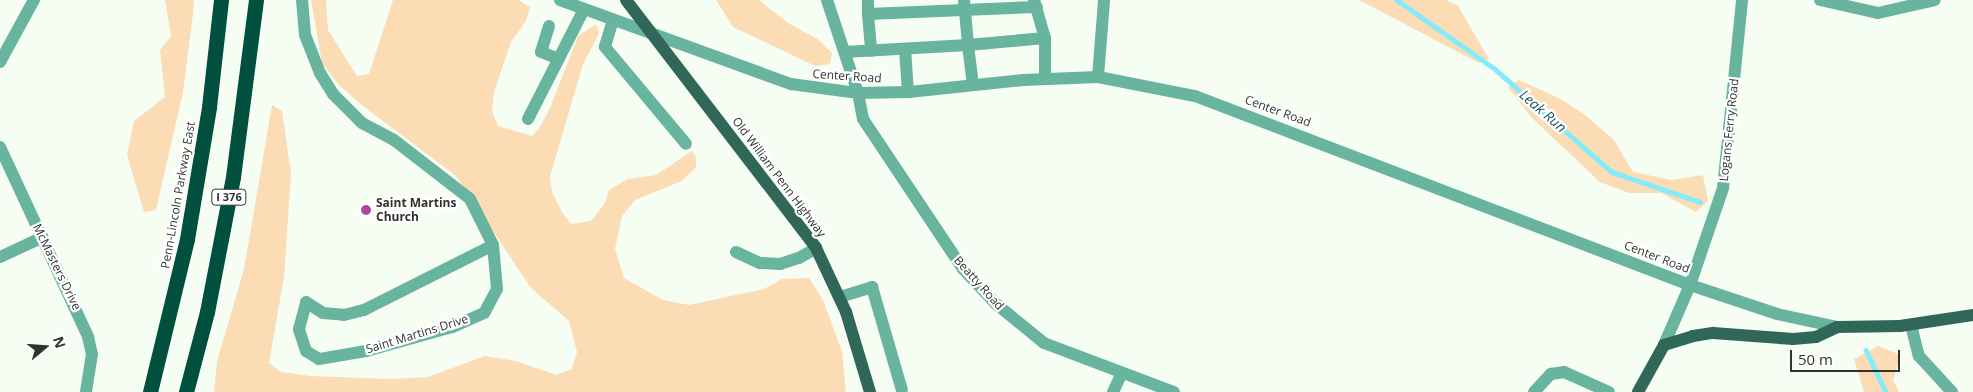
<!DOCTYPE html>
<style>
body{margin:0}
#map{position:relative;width:1973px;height:392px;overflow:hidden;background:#f6fef4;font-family:"Open Sans",sans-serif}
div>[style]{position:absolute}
.green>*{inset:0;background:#fbdcb4}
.stream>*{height:4.5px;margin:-2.25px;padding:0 2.25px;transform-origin:2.25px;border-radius:2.25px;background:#84ebfa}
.minor>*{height:12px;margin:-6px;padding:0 6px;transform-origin:6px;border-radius:6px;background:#69b49f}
.major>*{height:12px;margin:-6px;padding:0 6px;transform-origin:6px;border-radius:6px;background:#316758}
.highway>*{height:15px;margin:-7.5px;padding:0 7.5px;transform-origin:7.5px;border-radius:7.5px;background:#004f3f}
.dots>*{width:14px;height:14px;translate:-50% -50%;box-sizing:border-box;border:2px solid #fff;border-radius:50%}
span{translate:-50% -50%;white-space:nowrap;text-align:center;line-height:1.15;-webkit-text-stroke:4.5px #fff;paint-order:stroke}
.shield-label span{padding:1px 4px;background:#fff;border:1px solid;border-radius:4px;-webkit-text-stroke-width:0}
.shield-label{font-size:11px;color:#30332f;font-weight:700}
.street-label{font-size:12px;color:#30332f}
.poi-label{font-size:12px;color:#30332f;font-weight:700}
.left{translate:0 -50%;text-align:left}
.water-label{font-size:14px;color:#19555d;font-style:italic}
.north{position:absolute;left:20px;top:322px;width:50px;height:50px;-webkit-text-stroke:4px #fff;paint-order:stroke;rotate:72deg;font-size:14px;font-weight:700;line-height:20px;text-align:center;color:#30332f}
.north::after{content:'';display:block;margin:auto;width:18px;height:22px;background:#30332f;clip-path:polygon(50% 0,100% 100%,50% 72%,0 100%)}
.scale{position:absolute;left:1790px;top:350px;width:110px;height:22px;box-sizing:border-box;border:2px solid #30332f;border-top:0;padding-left:6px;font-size:15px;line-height:18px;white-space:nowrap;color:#30332f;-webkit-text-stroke:4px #fff;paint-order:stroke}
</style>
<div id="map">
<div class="green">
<div style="clip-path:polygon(165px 0,194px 0,193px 14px,183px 92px,156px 210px,144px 212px,127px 155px,134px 121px,165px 97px,160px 50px,171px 36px)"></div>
<div style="clip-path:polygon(311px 0,326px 0,328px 30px,357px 76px,369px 74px,393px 0,518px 0,530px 7px,526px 21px,511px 42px,494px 92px,492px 111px,498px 126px,532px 136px,539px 129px,550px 108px,578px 36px,596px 24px,599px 34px,583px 64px,550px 177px,552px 192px,562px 212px,571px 224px,591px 221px,605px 203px,609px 190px,628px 179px,656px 175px,692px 151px,696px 157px,696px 167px,682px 181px,635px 200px,622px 216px,615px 249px,624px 278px,663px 300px,689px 305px,764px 289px,782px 279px,809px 278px,823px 300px,842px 352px,846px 392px,214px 392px,217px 361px,244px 269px,272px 105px,282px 111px,291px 173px,284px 277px,269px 363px,281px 372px,310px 376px,393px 379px,428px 377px,485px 356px,516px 361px,556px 375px,572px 369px,577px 352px,569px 321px,531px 288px,456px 176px,363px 106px,339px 85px,322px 63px)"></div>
<div style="clip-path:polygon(716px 0,759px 0,788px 23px,819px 40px,832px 53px,830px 64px,815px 66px,733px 27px)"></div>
<div style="clip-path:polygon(1359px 0,1446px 0,1458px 6px,1489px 59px,1479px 63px)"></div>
<div style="clip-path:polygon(1519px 80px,1561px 99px,1585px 115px,1614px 140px,1633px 172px,1672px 180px,1703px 175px,1708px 201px,1696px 212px,1661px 193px,1629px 193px,1600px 182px,1532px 118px,1508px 87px)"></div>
<div style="clip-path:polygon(1878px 346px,1901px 355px,1893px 380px,1899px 392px,1864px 392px,1854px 359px)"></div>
</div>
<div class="stream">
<div style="left:1397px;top:0;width:120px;rotate:35.1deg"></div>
<div style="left:1495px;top:69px;width:156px;rotate:41.4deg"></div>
<div style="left:1612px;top:172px;width:93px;rotate:18.8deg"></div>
<div style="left:1866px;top:350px;width:47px;rotate:64.5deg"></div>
</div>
<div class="minor">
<div style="left:302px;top:0;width:35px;rotate:85deg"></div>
<div style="left:305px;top:35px;width:41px;rotate:68.5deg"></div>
<div style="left:320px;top:73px;width:25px;rotate:58deg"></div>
<div style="left:333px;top:94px;width:41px;rotate:45deg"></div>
<div style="left:362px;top:123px;width:36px;rotate:28deg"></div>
<div style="left:394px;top:140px;width:96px;rotate:37.8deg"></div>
<div style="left:470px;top:199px;width:51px;rotate:63.4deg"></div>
<div style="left:493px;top:245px;width:44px;rotate:84.8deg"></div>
<div style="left:497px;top:289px;width:27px;rotate:118deg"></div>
<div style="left:484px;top:313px;width:35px;rotate:156deg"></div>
<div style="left:452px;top:327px;width:89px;rotate:164.4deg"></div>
<div style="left:366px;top:351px;width:48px;rotate:170.3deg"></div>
<div style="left:319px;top:359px;width:15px;rotate:-148deg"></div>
<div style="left:306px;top:351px;width:23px;rotate:-108deg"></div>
<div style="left:299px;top:329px;width:28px;rotate:-75deg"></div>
<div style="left:306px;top:302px;width:20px;rotate:33deg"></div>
<div style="left:323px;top:313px;width:21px;rotate:5deg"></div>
<div style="left:344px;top:315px;width:21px;rotate:-14deg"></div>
<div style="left:364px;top:310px;width:144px;rotate:-26.7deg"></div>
<div style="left:560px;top:0;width:246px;rotate:20deg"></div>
<div style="left:791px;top:84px;width:68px;rotate:7.7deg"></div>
<div style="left:858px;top:93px;width:51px;rotate:-1.1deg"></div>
<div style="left:909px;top:92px;width:115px;rotate:-6deg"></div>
<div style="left:1023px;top:80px;width:75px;rotate:-2.3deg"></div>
<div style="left:1098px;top:77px;width:99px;rotate:11.1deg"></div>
<div style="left:1195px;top:96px;width:530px;rotate:20.9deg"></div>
<div style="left:1690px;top:285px;width:92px;rotate:18.4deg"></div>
<div style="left:1777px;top:314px;width:61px;rotate:12.2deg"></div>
<div style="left:827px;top:0;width:98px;rotate:71.6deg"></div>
<div style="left:858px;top:93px;width:26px;rotate:79deg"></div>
<div style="left:863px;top:119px;width:180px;rotate:56.3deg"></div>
<div style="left:963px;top:269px;width:47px;rotate:46.7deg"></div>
<div style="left:995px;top:303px;width:63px;rotate:39.2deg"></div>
<div style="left:1044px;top:343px;width:139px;rotate:20.7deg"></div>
<div style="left:868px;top:0;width:14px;rotate:90deg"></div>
<div style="left:868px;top:14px;width:169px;rotate:-2.4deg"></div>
<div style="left:964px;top:0;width:45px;rotate:84.9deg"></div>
<div style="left:968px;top:45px;width:77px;rotate:-5.2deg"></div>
<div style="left:1045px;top:38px;width:41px;rotate:90deg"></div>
<div style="left:1034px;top:0;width:40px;rotate:74deg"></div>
<div style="left:1820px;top:0;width:59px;rotate:12.6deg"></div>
<div style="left:1878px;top:13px;width:58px;rotate:-12.8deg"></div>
<div style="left:868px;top:14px;width:37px;rotate:85deg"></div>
<div style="left:613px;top:20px;width:28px;rotate:107deg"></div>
<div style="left:605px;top:47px;width:126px;rotate:50.1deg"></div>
<div style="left:549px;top:26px;width:27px;rotate:107deg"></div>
<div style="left:541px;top:52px;width:19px;rotate:21deg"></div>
<div style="left:905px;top:49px;width:43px;rotate:86deg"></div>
<div style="left:845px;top:52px;width:123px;rotate:-3.3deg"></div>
<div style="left:968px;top:45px;width:40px;rotate:82.9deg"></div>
<div style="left:0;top:62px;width:71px;rotate:-61.3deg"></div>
<div style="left:1098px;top:77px;width:77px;rotate:-85.5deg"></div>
<div style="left:528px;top:119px;width:123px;rotate:-63deg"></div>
<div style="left:0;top:147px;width:209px;rotate:65.1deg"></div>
<div style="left:88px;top:337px;width:17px;rotate:77deg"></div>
<div style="left:92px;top:354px;width:38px;rotate:99deg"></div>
<div style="left:736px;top:252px;width:26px;rotate:25deg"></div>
<div style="left:760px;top:263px;width:20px;rotate:3deg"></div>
<div style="left:780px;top:264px;width:20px;rotate:-18deg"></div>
<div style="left:799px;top:258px;width:20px;rotate:-30deg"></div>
<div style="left:0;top:257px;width:47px;rotate:-24.9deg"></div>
<div style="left:840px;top:297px;width:34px;rotate:-17deg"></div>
<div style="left:872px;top:287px;width:107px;rotate:73.8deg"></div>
<div style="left:1911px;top:325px;width:32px;rotate:76deg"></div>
<div style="left:1919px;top:356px;width:49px;rotate:47.5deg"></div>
<div style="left:1664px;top:345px;width:65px;rotate:-66.6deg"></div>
<div style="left:1690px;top:285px;width:102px;rotate:-71.2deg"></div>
<div style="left:1723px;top:188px;width:189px;rotate:-84.2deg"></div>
<div style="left:1113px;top:392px;width:21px;rotate:-65deg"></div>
<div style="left:1534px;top:392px;width:25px;rotate:-47deg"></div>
<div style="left:1551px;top:374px;width:13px;rotate:-9deg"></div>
<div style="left:1564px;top:372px;width:49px;rotate:24deg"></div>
</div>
<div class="major">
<div style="left:626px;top:0;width:312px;rotate:52.5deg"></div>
<div style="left:816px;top:248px;width:71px;rotate:64.9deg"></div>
<div style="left:846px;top:312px;width:84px;rotate:73.3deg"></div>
<div style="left:1638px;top:392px;width:54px;rotate:-61deg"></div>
<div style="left:1664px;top:345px;width:30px;rotate:-17deg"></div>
<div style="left:1693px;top:336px;width:20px;rotate:-9deg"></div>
<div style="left:1713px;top:333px;width:80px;rotate:4.3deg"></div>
<div style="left:1793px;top:339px;width:23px;rotate:-5deg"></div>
<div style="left:1816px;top:337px;width:23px;rotate:-25deg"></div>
<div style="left:1837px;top:327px;width:63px;rotate:-0.9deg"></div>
<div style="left:1900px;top:326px;width:74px;rotate:-8.6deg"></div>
</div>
<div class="highway">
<div style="left:150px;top:392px;width:157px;rotate:-76.4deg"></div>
<div style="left:187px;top:239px;width:134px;rotate:-80.5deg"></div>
<div style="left:209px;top:107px;width:108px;rotate:-83.6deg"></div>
<div style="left:186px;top:392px;width:83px;rotate:-75.3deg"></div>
<div style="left:207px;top:312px;width:137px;rotate:-79.1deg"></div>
<div style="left:233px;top:177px;width:178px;rotate:-82.6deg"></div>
</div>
<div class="dots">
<div style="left:366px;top:210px;background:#b044a3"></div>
</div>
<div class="shield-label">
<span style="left:229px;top:197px">I 376</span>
</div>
<div class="street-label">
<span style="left:847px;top:76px;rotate:4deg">Center Road</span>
<span style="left:1278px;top:111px;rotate:20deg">Center Road</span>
<span style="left:1729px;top:130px;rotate:-84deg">Logans Ferry Road</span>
<span style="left:779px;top:177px;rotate:53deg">Old William Penn Highway</span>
<span style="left:178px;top:195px;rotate:-80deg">Penn-Lincoln Parkway East</span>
<span style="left:1657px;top:257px;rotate:21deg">Center Road</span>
<span style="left:57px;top:267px;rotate:64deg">McMasters Drive</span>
<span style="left:979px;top:283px;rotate:48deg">Beatty Road</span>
<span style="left:417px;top:334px;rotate:-17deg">Saint Martins Drive</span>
</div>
<div class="poi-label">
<span class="left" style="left:376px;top:210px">Saint Martins<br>Church</span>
</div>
<div class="water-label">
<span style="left:1543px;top:111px;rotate:41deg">Leak Run</span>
</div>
<div class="north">N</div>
<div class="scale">50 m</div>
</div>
